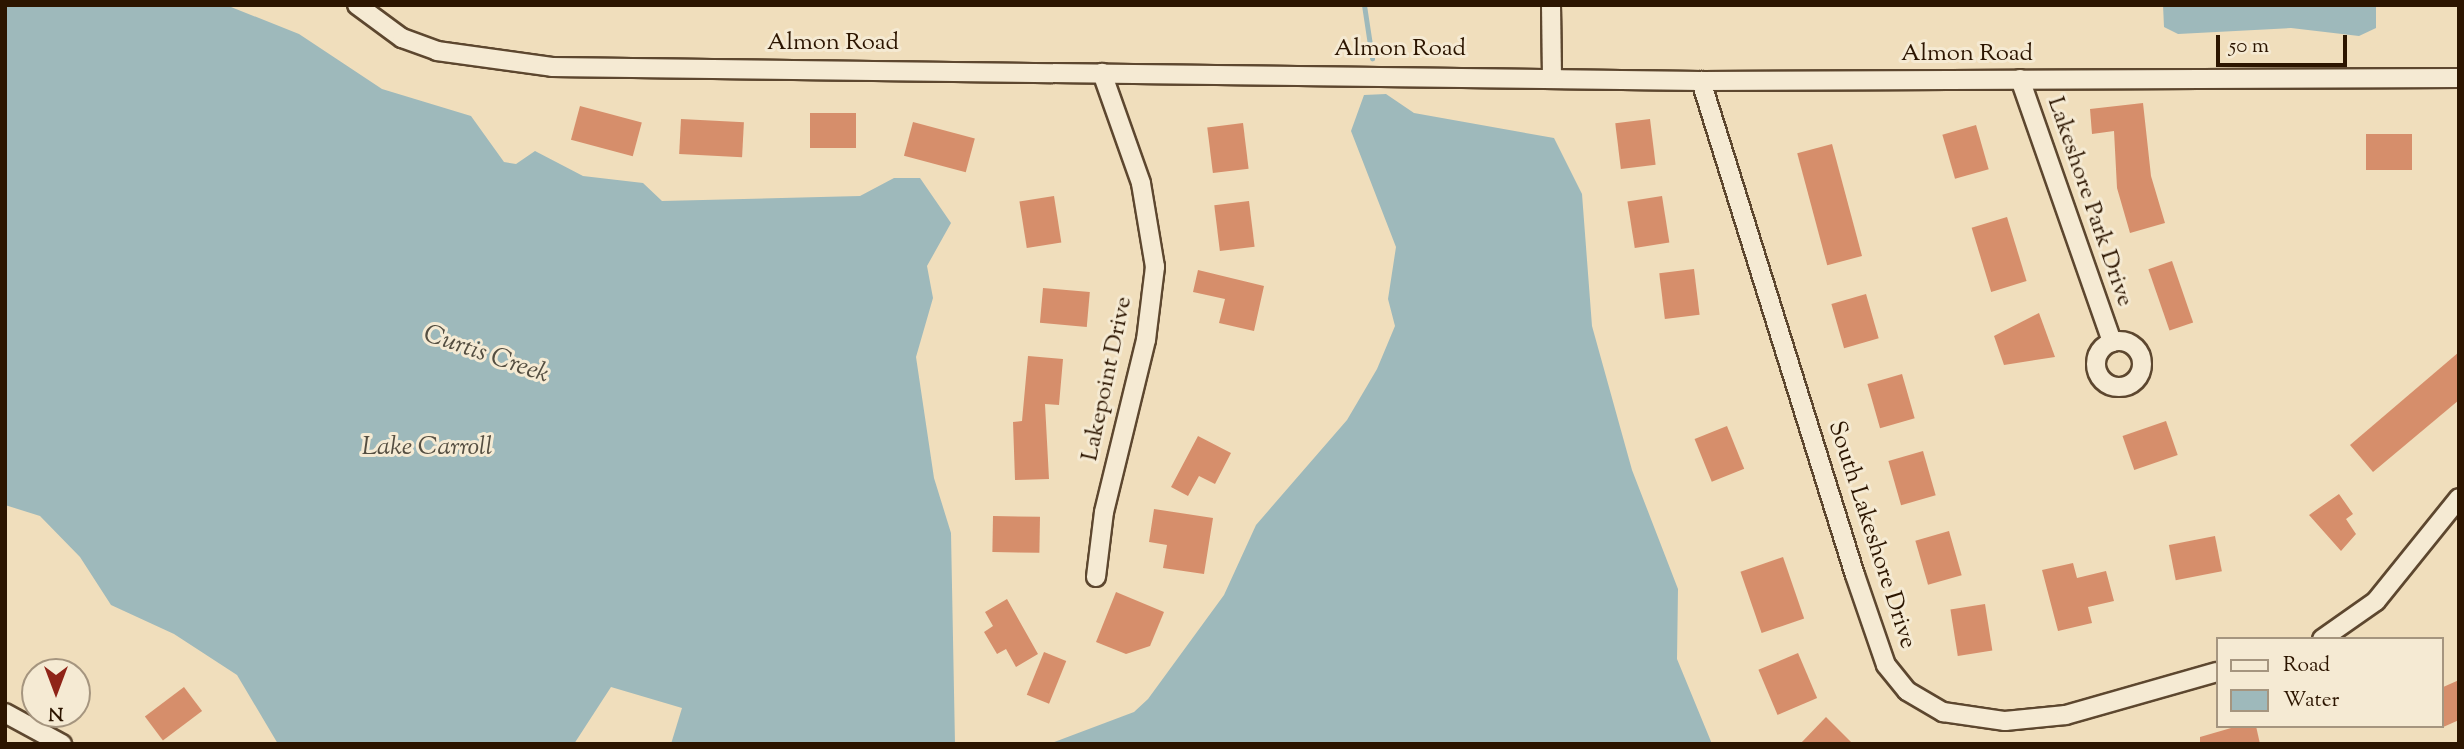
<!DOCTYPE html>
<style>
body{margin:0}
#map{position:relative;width:2464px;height:749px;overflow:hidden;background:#f0debc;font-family:"Sorts Mill Goudy",serif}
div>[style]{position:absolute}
.water>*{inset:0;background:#9eb9bb}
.stream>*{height:5px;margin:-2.5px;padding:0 2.5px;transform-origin:2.5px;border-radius:2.5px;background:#9eb9bb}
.building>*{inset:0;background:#d68e6b;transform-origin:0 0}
.roads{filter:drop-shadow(2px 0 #5d472f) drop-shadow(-2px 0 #5d472f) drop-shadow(0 2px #5d472f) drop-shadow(0 -2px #5d472f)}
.minor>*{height:18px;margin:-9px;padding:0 9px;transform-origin:9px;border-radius:9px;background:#f5ead3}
.minor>.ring{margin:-9px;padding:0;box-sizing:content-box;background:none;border:18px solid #f5ead3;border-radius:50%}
span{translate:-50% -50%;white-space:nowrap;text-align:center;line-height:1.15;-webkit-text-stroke:6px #f5ead3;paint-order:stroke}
.street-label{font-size:24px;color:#2c1500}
.water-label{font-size:26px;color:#544e41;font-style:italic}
.frame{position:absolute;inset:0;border:7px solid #2c1500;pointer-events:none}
.legend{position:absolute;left:2216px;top:637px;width:228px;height:91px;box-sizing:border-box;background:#f5ead3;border:2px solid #a5957f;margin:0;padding:9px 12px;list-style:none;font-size:21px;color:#2c1500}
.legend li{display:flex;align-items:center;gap:14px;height:35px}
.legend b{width:35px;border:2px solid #a5957f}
.north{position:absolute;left:21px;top:658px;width:70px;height:70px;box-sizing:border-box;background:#f5ead3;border:2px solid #a5957f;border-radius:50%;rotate:180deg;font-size:19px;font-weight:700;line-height:28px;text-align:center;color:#2c1500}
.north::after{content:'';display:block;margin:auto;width:24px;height:32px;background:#8f2418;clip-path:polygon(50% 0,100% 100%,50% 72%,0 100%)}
.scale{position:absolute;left:2216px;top:35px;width:131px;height:32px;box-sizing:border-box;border:4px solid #2c1500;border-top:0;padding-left:9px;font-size:21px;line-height:24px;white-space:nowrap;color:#2c1500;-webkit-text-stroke:5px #f5ead3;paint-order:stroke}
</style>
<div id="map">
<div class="water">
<div style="clip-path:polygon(5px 5px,226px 5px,299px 34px,382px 89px,471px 116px,504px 162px,516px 164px,535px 151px,583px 176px,643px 183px,662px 201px,860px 196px,894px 178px,920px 178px,951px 223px,927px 266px,933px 298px,916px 357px,934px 478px,951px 533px,955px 744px,671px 744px,682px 708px,611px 687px,574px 744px,278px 744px,237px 675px,174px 634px,111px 605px,80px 557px,40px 516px,5px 505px)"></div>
<div style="clip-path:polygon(2163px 5px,2376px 5px,2376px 28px,2359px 36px,2291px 28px,2178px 34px,2164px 27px)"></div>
<div style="clip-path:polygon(1386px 94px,1414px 113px,1554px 138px,1582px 194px,1592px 326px,1632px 470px,1678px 589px,1677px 659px,1712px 744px,1049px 744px,1134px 712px,1148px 699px,1224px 595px,1256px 525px,1347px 420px,1377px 369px,1395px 326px,1388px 299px,1396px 247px,1351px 131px,1364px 95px)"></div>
</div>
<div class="stream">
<div style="left:1364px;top:5px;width:54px;rotate:81.4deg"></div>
</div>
<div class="building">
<div style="clip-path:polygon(2143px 103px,2151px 176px,2165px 223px,2130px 233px,2117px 188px,2114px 131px,2092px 134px,2090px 109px)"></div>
<div style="left:580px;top:106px;width:64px;height:35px;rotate:15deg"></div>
<div style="left:810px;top:113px;width:46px;height:35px"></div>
<div style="left:681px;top:119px;width:63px;height:35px;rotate:3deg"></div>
<div style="left:1650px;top:119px;width:46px;height:35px;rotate:83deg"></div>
<div style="left:913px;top:122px;width:64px;height:35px;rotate:15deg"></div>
<div style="left:1243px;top:123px;width:46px;height:36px;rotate:83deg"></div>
<div style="left:1976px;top:125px;width:46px;height:35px;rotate:74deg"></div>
<div style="left:2366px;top:134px;width:46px;height:36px"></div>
<div style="left:1832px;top:144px;width:116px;height:36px;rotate:75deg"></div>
<div style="left:1054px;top:196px;width:47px;height:35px;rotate:81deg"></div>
<div style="left:1662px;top:196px;width:47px;height:35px;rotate:81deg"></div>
<div style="left:1249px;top:201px;width:46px;height:35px;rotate:83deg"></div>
<div style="left:2007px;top:217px;width:67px;height:37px;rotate:73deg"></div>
<div style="left:2172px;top:261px;width:65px;height:25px;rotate:71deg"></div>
<div style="left:1694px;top:269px;width:46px;height:35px;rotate:83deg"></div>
<div style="clip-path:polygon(1198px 270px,1264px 286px,1254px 331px,1219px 323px,1225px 299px,1193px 292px)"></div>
<div style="left:1043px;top:288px;width:47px;height:35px;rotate:5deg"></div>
<div style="left:1866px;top:294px;width:46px;height:36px;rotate:74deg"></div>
<div style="clip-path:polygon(2039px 313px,2055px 357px,2004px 365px,1994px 336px)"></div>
<div style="clip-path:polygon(2459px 352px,2459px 400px,2373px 472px,2350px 445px)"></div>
<div style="clip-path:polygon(1028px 356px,1063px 359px,1059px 405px,1045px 404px,1049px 479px,1015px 480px,1013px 422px,1022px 421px)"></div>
<div style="left:1902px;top:374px;width:46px;height:36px;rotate:74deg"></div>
<div style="left:2166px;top:421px;width:36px;height:46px;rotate:71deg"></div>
<div style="left:1727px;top:426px;width:46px;height:35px;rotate:68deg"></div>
<div style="clip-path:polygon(1198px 436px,1231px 453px,1215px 484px,1199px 476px,1188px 496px,1171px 487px)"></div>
<div style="left:1923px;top:451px;width:46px;height:36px;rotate:74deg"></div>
<div style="clip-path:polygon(2339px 494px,2353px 514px,2346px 519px,2356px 534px,2341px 551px,2309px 515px)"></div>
<div style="clip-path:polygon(1154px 509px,1213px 518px,1204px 574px,1163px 568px,1167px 545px,1149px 542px)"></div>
<div style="left:993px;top:516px;width:47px;height:36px;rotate:1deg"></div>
<div style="left:1949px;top:531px;width:46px;height:35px;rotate:74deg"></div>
<div style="left:2215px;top:536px;width:36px;height:47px;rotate:79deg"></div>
<div style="left:1783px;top:557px;width:65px;height:45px;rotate:71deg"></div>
<div style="clip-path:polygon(2073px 563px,2077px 578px,2106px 571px,2114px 601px,2088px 607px,2092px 623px,2058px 631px,2042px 570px)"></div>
<div style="clip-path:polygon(1116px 592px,1164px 612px,1150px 646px,1126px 654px,1096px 642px)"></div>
<div style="clip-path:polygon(1007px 599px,1038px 654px,1016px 667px,1006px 649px,997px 654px,984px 632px,993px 626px,985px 612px)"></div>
<div style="left:1985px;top:604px;width:47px;height:35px;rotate:81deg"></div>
<div style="left:1044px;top:652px;width:24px;height:46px;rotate:22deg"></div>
<div style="left:1798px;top:653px;width:49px;height:43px;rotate:67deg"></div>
<div style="clip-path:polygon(2459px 680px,2459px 720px,2441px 728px,2441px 688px)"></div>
<div style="left:184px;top:687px;width:30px;height:49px;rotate:53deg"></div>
<div style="clip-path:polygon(1826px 717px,1853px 744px,1800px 744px)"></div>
<div style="clip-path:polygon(2238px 726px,2256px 726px,2260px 744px,2200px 744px,2200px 737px)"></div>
</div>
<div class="roads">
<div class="minor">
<div style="left:357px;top:5px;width:56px;rotate:36.3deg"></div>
<div style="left:402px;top:38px;width:37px;rotate:20deg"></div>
<div style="left:437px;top:51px;width:116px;rotate:7.9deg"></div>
<div style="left:552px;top:67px;width:1149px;rotate:0.7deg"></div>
<div style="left:1701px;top:81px;width:758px;rotate:-0.23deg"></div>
<div style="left:1551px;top:5px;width:69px;rotate:89.2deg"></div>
<div style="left:2020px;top:79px;width:279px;rotate:70.7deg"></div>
<div style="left:1701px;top:81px;width:517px;rotate:72.69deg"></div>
<div style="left:1855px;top:575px;width:95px;rotate:71deg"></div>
<div style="left:1886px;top:665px;width:33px;rotate:51deg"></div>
<div style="left:1907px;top:691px;width:42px;rotate:30.3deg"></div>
<div style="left:1943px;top:712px;width:63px;rotate:8.3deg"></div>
<div style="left:2005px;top:721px;width:61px;rotate:-5.6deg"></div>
<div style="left:2066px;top:715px;width:157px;rotate:-15.9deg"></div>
<div class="ring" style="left:2096px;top:341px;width:28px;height:28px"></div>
<div style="left:1096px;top:577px;width:65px;rotate:-83deg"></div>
<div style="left:1104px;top:512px;width:177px;rotate:-76.3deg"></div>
<div style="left:1146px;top:340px;width:74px;rotate:-83deg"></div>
<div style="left:1155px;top:267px;width:85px;rotate:-99.5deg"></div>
<div style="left:1141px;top:183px;width:117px;rotate:-109.5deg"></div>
<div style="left:2322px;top:639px;width:66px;rotate:-35.1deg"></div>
<div style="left:2376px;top:601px;width:132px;rotate:-51.1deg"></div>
<div style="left:5px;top:713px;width:65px;rotate:28.5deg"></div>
</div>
</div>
<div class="street-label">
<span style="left:833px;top:44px">Almon Road</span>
<span style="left:1400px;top:50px">Almon Road</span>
<span style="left:1967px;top:55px">Almon Road</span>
<span style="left:2089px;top:202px;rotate:71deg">Lakeshore Park Drive</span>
<span style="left:1108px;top:379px;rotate:-78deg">Lakepoint Drive</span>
<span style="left:1871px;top:535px;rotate:72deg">South Lakeshore Drive</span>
</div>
<div class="water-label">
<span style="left:486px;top:355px;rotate:19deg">Curtis Creek</span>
<span style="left:427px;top:448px">Lake Carroll</span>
</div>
<div class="frame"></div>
<ul class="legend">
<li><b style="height:9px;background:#f5ead3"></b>Road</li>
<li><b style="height:19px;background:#9eb9bb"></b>Water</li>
</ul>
<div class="north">N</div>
<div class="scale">50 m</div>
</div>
